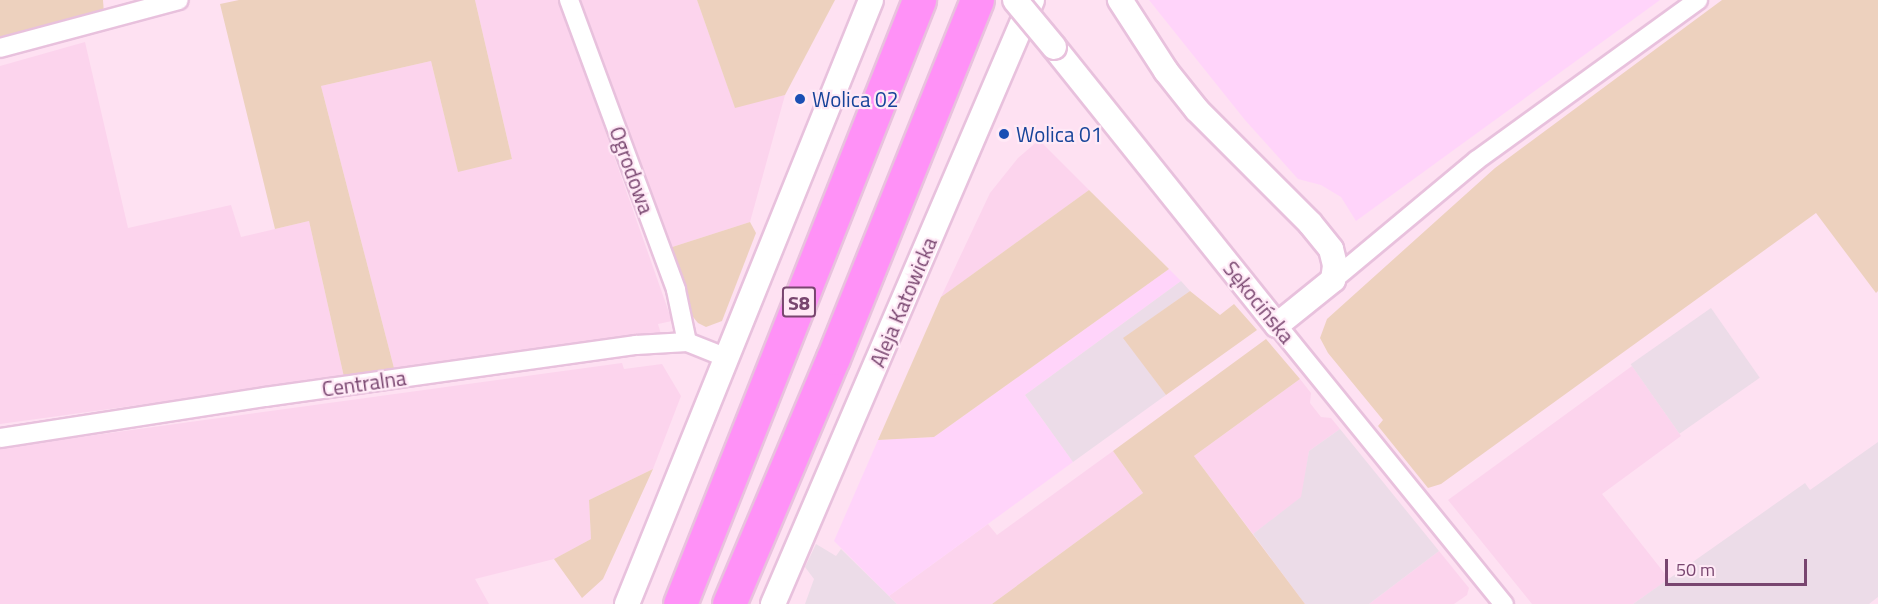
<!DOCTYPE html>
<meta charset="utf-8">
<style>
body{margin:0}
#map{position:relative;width:1878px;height:604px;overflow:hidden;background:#fee1f2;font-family:"Titillium Web",sans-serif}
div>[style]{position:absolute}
.residential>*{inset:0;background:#fcd4ed}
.commercial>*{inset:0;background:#ffd4fa}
.industrial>*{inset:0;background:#ecdce8;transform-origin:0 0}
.green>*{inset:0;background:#edd1be}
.roads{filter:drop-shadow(2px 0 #e8c1dd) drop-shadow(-2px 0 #e8c1dd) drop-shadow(0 2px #e8c1dd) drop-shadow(0 -2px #e8c1dd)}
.minor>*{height:18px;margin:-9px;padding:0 9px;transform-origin:9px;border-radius:9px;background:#fff}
.tertiary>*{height:24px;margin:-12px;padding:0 12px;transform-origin:12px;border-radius:12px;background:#fff}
.motorway>*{height:33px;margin:-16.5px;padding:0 16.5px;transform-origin:16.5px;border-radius:16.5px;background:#ff91f7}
.bridges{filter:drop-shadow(2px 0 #e8c1dd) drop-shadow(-2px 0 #e8c1dd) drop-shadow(0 2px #e8c1dd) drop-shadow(0 -2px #e8c1dd)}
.tertiary-bridge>*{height:24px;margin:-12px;padding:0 12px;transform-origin:12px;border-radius:12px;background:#fff}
.dots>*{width:16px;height:16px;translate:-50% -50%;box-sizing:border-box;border:3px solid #ffe9f6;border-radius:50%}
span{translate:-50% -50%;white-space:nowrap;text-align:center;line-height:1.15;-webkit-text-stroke:4.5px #ffe9f6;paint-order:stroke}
.shield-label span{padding:2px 4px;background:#ffe9f6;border:2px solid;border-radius:4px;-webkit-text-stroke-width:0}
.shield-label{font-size:20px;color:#78456f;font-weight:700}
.transit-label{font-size:21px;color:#164399}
.left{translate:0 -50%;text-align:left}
.street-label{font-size:21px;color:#78456f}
.scale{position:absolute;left:1665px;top:559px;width:142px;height:27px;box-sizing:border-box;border:3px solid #78456f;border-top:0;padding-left:8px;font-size:18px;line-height:21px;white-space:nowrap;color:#78456f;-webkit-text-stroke:4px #ffe9f6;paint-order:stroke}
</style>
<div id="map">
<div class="residential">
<div style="clip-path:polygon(475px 0,559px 0,672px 321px,658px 324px,661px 334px,394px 368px,321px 86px,431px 61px,458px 171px,512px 159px)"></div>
<div style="clip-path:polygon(576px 0,697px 0,735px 107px,785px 95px,750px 222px,666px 249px)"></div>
<div style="clip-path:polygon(85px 42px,128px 228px,231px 205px,241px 237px,309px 221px,344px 377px,0 424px,0 66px)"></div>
<div style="clip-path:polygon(1039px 140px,1089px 190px,941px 297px,990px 193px,1018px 158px)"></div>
<div style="clip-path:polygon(622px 363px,624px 369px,662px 364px,681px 396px,653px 469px,589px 500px,591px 539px,554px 559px,475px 579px,489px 604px,0 604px,0 448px)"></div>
<div style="clip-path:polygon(1632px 366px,1681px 436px,1602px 494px,1669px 579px,1633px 604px,1532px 604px,1448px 500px)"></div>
<div style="clip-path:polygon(1300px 379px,1311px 393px,1310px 403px,1321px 417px,1331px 418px,1340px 429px,1309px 451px,1302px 497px,1253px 534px,1194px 456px)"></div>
<div style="clip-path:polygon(1113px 451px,1143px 493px,992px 604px,897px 604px,889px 596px,988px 524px,997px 535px)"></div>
<div style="clip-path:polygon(1439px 551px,1469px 588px,1467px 595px,1454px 604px,1369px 604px)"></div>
</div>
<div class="commercial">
<div style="clip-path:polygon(1149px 0,1660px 0,1356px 221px,1341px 197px,1321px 185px,1298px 179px,1245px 120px)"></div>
<div style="clip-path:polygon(1169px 269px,1181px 281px,1025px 395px,1073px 462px,889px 596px,834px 541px,878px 440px,934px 437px)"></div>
</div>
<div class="industrial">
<div style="clip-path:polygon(1181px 281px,1190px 291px,1124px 338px,1166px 395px,1073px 462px,1025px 395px)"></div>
<div style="left:1711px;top:308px;width:85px;height:98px;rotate:55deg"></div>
<div style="clip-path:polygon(1340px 429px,1439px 551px,1369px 604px,1305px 604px,1253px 534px,1301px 497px,1309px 451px)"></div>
<div style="clip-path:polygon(1878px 442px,1878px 597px,1869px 604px,1633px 604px,1805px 483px,1810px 490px)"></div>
<div style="clip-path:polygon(816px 544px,836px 556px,841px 549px,897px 604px,805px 604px,814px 579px,805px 567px)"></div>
</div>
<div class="green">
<div style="clip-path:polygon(0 0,103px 0,104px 14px,0 39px)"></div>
<div style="clip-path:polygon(239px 0,475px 0,512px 159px,458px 172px,431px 61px,321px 86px,394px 368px,344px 377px,309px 221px,275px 229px,220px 4px)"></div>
<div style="clip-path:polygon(697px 0,835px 0,785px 95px,735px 108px)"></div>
<div style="clip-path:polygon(1722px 0,1878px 0,1878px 291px,1876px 293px,1816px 213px,1441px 484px,1428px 488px,1378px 426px,1383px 420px,1328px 353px,1320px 338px,1327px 319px,1495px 168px)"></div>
<div style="clip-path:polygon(1089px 190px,1169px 269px,934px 437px,878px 440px,941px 297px)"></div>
<div style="clip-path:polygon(750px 222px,756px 233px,722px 321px,706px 327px,698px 323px,688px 311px,666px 249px)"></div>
<div style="clip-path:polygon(1190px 291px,1220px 315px,1234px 304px,1257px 330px,1166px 395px,1123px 338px)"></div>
<div style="clip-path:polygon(1266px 339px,1300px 379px,1194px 456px,1305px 604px,992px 604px,1143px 493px,1113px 451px)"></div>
<div style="clip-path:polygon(653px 469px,603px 579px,582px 598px,554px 559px,591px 539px,589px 500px)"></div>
</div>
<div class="roads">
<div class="minor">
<div style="left:569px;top:0;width:309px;rotate:69.7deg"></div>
<div style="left:676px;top:290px;width:53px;rotate:78.1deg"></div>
<div style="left:0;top:48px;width:185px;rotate:-15deg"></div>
<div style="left:1333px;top:280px;width:187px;rotate:-39.8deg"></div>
<div style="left:1477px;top:160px;width:273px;rotate:-35.9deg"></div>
<div style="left:1277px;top:325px;width:360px;rotate:50.9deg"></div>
<div style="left:0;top:438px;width:268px;rotate:-8.8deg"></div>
<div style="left:265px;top:397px;width:375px;rotate:-8deg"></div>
<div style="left:636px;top:345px;width:51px;rotate:-3.4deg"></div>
<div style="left:687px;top:342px;width:43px;rotate:21.8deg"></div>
</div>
<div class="tertiary">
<div style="left:1054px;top:47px;width:356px;rotate:51.3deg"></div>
<div style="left:1277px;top:325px;width:72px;rotate:-38.8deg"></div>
<div style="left:1333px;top:280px;width:15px;rotate:-82deg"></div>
<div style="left:1335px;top:265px;width:16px;rotate:-104deg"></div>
<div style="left:1331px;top:249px;width:33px;rotate:-129deg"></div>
<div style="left:1310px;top:223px;width:160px;rotate:-135deg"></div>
<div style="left:1197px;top:110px;width:50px;rotate:-128.5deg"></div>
<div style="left:1166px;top:71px;width:85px;rotate:-122.9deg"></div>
<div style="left:627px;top:604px;width:651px;rotate:-68deg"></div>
<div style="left:773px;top:604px;width:657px;rotate:-66.79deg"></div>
</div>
<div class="motorway">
<div style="left:680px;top:604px;width:650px;rotate:-68.41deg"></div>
<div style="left:729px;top:604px;width:267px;rotate:-67.1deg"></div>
<div style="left:833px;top:358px;width:386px;rotate:-68.1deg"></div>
</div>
</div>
<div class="bridges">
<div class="tertiary-bridge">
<div style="left:1015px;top:0;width:61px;rotate:50.3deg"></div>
</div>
</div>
<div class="dots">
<div style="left:800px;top:99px;background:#1a4fb4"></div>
<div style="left:1004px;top:134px;background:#1a4fb4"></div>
</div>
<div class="shield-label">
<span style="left:799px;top:302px">S8</span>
</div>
<div class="transit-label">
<span class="left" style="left:812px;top:99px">Wolica 02</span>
<span class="left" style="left:1016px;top:134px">Wolica 01</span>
</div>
<div class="street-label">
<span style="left:632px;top:170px;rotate:70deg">Ogrodowa</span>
<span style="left:903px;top:302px;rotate:-67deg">Aleja Katowicka</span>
<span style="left:1259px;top:302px;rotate:51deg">Sękocińska</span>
<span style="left:364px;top:383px;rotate:-8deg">Centralna</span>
</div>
<div class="scale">50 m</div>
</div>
